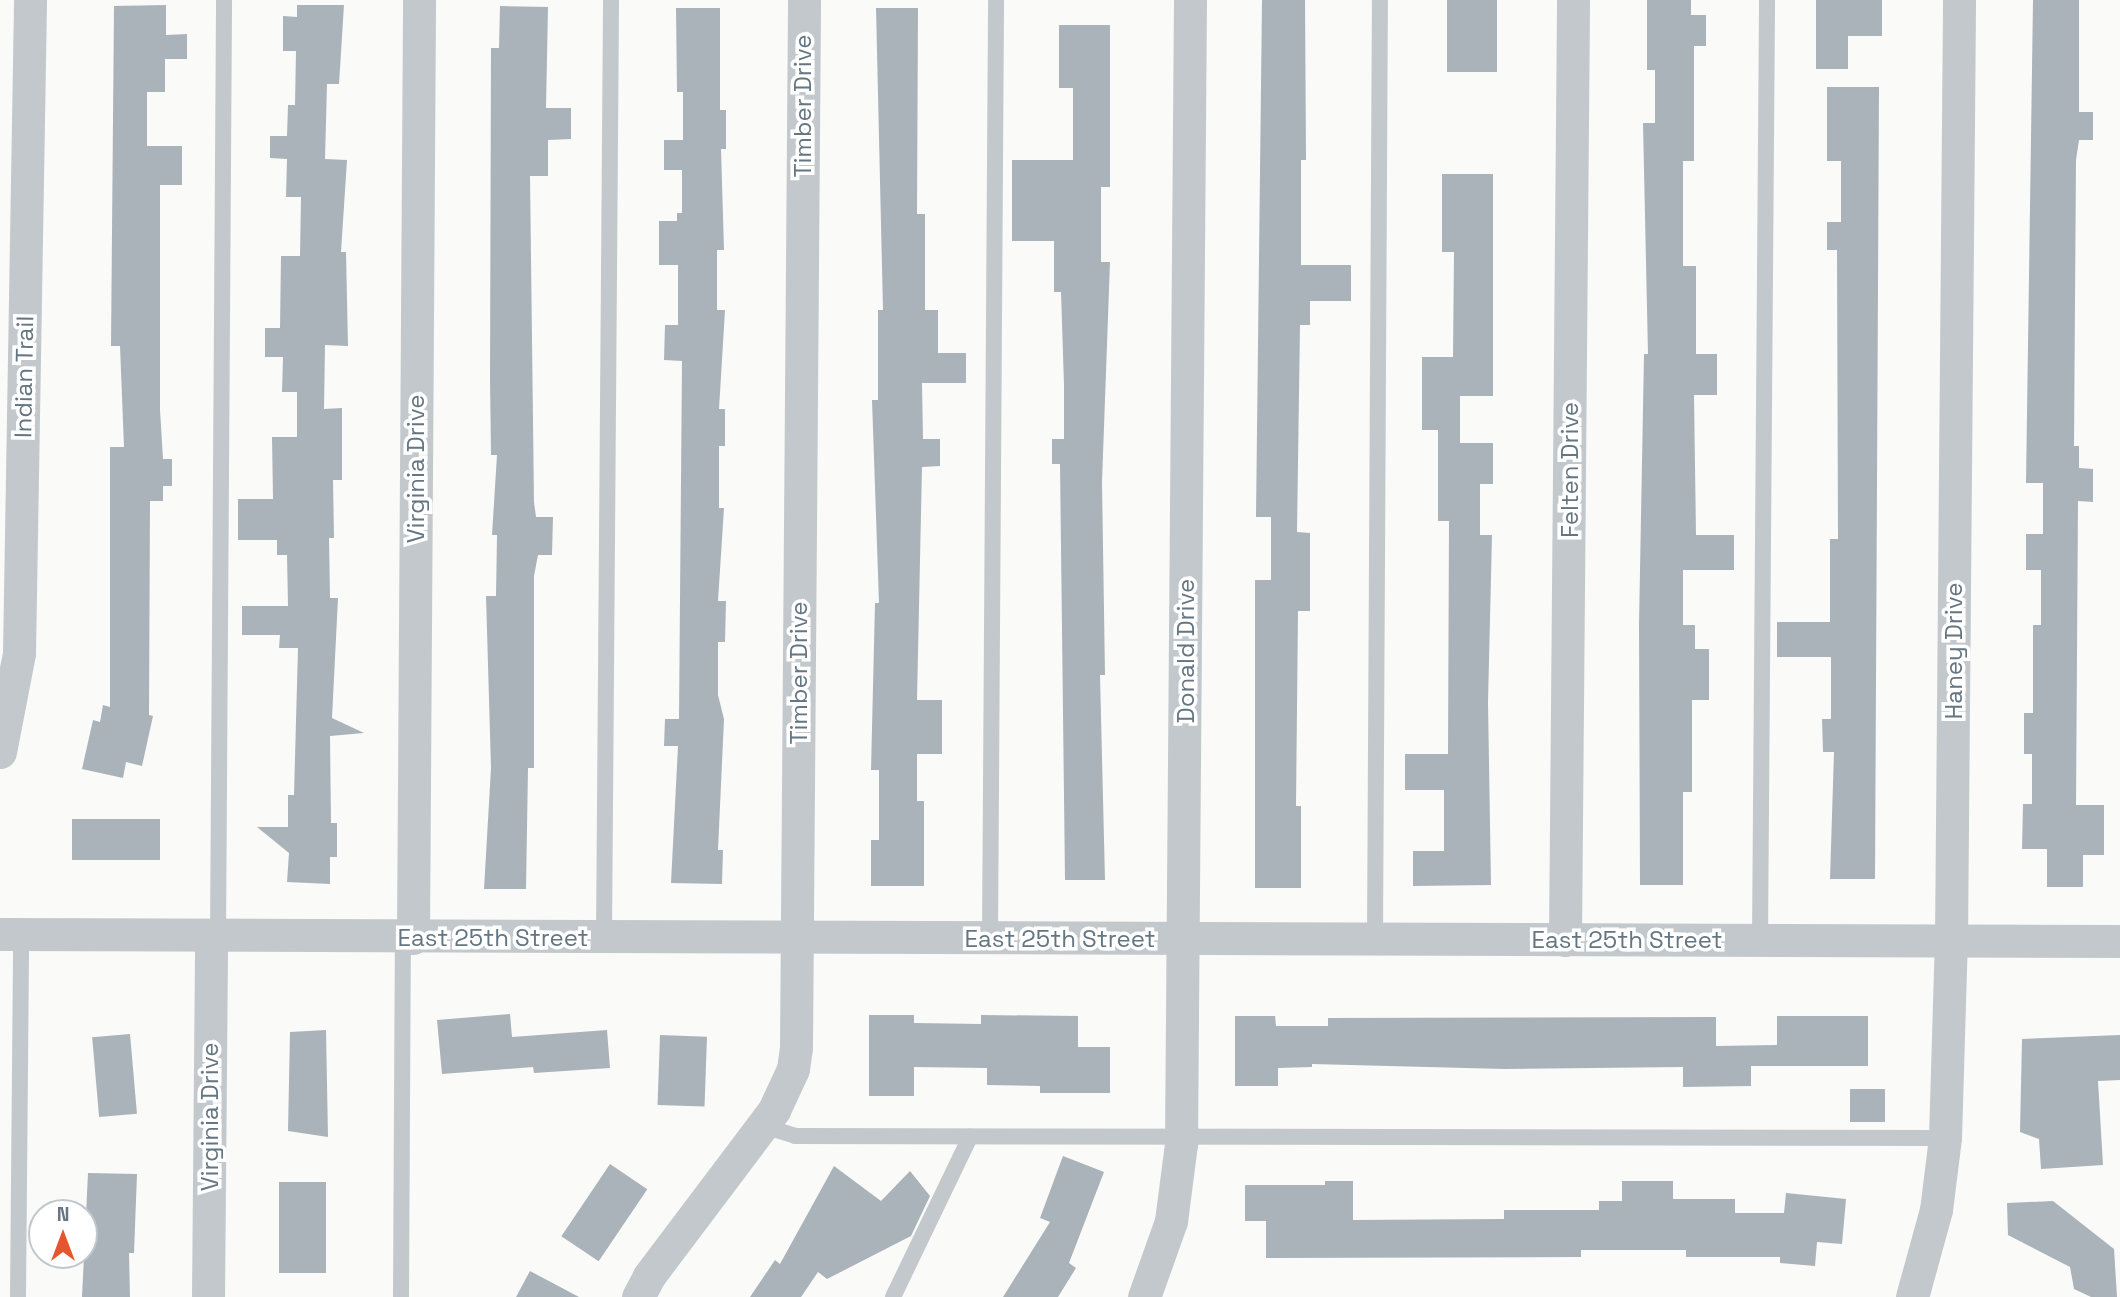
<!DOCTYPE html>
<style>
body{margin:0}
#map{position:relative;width:2120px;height:1297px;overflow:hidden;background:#fafaf8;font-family:"Space Grotesk",sans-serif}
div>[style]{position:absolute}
.building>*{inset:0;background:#aab3b9;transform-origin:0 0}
.lane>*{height:16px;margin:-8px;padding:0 8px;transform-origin:8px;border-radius:8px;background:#c3c8cc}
.street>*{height:33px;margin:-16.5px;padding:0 16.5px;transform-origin:16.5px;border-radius:16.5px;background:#c3c8cc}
span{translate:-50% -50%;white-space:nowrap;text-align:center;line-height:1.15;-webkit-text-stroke:7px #fff;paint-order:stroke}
.street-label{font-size:24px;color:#657683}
.north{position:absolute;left:28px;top:1199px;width:70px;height:70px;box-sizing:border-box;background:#fff;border:2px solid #c1c8cd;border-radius:50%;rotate:0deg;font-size:19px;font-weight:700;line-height:28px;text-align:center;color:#657683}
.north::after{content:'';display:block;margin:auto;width:24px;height:32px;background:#e4572e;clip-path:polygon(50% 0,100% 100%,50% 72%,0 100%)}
</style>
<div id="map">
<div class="building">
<div style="clip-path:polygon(1262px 0,1305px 0,1306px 160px,1301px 160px,1301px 265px,1351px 265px,1351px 301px,1310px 301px,1310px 325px,1300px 325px,1297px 532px,1310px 533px,1310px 611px,1298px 611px,1296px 806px,1301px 806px,1301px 888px,1255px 888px,1255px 580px,1271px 580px,1271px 517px,1256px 517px)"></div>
<div style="left:1447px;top:0;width:50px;height:72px"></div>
<div style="clip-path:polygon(1647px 0,1691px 0,1691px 15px,1706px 15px,1706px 46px,1694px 46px,1694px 161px,1683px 161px,1683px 266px,1696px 266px,1696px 354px,1717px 354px,1717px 395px,1694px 395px,1696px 535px,1734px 535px,1734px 570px,1683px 570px,1683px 625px,1695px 625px,1695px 649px,1709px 649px,1709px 700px,1692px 700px,1692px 792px,1683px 792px,1683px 885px,1640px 885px,1639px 625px,1644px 354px,1648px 354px,1643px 123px,1655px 123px,1655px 70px,1647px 70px)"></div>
<div style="clip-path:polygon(1816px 0,1882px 0,1882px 36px,1848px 36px,1848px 69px,1816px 69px)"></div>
<div style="clip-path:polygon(2033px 0,2079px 0,2079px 112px,2093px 112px,2093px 140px,2079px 140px,2076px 160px,2074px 446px,2079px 446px,2079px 468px,2093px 469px,2093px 502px,2078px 501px,2076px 805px,2104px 805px,2104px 855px,2083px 855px,2083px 887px,2047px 887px,2047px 849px,2022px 849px,2023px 804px,2032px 804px,2032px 754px,2024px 754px,2024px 713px,2033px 713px,2033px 625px,2041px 625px,2041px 570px,2026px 570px,2026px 534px,2043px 534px,2043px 483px,2026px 483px)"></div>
<div style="clip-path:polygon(166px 5px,166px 35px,187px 34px,187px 59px,165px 59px,165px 92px,147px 92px,147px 146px,182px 146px,182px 185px,160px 185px,160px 410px,163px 459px,172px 459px,172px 486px,163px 486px,163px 501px,150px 501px,149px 715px,153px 716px,142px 766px,126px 762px,123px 778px,82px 769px,93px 720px,100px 722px,103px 705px,110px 707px,110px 447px,124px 447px,120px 346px,111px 346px,114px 6px)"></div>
<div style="clip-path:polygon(297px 5px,344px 5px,339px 84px,327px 84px,325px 159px,347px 160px,341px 252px,346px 252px,348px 346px,325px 345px,324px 409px,342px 408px,342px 480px,333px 480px,334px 538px,329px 538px,330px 598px,338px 598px,332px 718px,364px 733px,330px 736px,331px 823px,337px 823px,337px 857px,330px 857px,330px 884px,287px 882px,289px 853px,257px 827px,288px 827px,288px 795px,294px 795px,298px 648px,279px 648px,280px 635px,242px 635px,242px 606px,288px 606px,287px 555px,277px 555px,277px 540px,238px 540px,238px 499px,273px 499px,272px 437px,297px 437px,297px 392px,282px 392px,283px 357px,265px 357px,265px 328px,280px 328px,281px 256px,300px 256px,301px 197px,286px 197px,287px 159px,270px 158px,270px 136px,287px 136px,288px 105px,295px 105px,296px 51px,283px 51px,283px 16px,297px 17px)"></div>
<div style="clip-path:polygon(500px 6px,548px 7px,546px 108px,571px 108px,571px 139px,548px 140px,548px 176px,530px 176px,534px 502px,536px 517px,553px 517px,552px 555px,538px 555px,534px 576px,534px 768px,528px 768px,526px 889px,484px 889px,491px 768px,486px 596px,496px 596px,497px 535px,492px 535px,497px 455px,491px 455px,490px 379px,491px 48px,499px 48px)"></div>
<div style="clip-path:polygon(676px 8px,720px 8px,720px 110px,726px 110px,726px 149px,721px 149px,724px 250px,717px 250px,717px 310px,725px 310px,719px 409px,725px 409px,725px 446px,719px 446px,719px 508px,724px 508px,718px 601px,726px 601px,725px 642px,718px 642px,718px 695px,724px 719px,718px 850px,723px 850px,722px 884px,671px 883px,678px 746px,664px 746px,665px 719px,679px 719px,682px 361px,664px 360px,665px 325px,678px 325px,678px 265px,659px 265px,659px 221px,677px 221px,677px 213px,682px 213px,682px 170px,664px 170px,664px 140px,683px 140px,683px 92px,677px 92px)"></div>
<div style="clip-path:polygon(876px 8px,918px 8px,917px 214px,925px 214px,925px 310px,938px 310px,938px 353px,966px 353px,966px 383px,922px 383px,923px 439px,940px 439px,940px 466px,922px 467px,917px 700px,942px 700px,942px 754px,917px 754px,917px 801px,924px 801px,924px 886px,871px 886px,871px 840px,879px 840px,879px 770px,871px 770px,875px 603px,879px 603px,872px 400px,878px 400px,878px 310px,883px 310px)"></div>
<div style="clip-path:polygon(1059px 25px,1110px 25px,1110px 187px,1101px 187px,1101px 262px,1110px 262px,1102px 482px,1105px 675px,1100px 675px,1105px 880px,1065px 880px,1060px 464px,1052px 464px,1052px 439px,1064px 439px,1064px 385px,1061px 292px,1054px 292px,1054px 241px,1012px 241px,1012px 160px,1073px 160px,1073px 88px,1059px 88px)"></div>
<div style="clip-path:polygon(1827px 87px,1879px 87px,1875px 879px,1830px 879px,1834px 752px,1823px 752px,1822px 719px,1831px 719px,1831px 657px,1777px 657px,1777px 622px,1830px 622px,1830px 539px,1838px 539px,1837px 250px,1827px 250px,1827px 222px,1841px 222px,1841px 161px,1827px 161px)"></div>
<div style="clip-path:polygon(1442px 174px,1493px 174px,1493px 396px,1460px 396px,1460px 443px,1493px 443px,1493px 484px,1480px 484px,1480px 535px,1492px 535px,1488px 702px,1491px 885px,1413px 886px,1413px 851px,1444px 851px,1444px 790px,1405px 790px,1405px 754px,1448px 754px,1449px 521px,1438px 521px,1438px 430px,1422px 430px,1422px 357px,1453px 357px,1454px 252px,1442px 252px)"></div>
<div style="left:72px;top:819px;width:88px;height:41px"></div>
<div style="clip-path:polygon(510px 1014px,512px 1037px,607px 1030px,610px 1068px,534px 1073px,533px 1067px,442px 1074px,437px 1020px)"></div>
<div style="clip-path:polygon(869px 1015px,914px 1015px,914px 1023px,981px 1024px,981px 1015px,1078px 1016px,1078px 1047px,1110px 1047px,1110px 1093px,1040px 1093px,1040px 1086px,987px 1085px,987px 1068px,914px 1067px,914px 1096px,869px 1096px)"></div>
<div style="clip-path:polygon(1235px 1016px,1275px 1016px,1276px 1026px,1328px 1026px,1328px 1018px,1716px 1017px,1716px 1046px,1777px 1045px,1777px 1016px,1868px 1016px,1868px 1066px,1751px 1066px,1751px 1086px,1683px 1087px,1683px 1067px,1505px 1069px,1312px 1064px,1312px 1067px,1278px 1068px,1278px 1086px,1235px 1086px)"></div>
<div style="clip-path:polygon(326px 1030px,328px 1137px,288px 1131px,290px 1032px)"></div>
<div style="left:130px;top:1034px;width:80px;height:38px;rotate:85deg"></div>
<div style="left:660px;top:1035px;width:47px;height:70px;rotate:2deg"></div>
<div style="clip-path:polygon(2120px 1035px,2120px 1080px,2098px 1081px,2103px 1165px,2041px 1169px,2039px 1139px,2020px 1132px,2022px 1039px)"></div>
<div style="left:1850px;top:1089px;width:35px;height:33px"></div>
<div style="clip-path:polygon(1063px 1156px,1104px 1172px,1069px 1263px,1076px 1268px,1058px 1297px,1003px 1297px,1050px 1222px,1040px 1218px)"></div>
<div style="left:610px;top:1164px;width:45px;height:87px;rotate:34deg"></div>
<div style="clip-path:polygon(834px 1166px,881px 1201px,910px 1171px,930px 1196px,911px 1236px,827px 1279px,818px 1272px,801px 1297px,750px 1297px,775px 1260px,780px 1264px)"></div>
<div style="clip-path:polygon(88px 1173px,137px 1174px,134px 1253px,129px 1253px,130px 1297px,82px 1297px)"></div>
<div style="clip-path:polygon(1325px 1181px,1353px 1181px,1353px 1220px,1504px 1219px,1504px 1210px,1599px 1210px,1599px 1201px,1622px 1201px,1622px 1181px,1673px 1181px,1673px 1199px,1735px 1199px,1735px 1213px,1784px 1213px,1786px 1193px,1846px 1199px,1842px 1244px,1817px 1242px,1815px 1266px,1780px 1263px,1780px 1257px,1686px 1257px,1686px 1250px,1581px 1250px,1581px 1257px,1266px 1258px,1266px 1221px,1245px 1221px,1245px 1185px,1325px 1185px)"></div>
<div style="left:279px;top:1182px;width:47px;height:91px"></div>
<div style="clip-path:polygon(2053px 1201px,2114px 1249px,2117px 1297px,2091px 1297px,2074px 1289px,2070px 1267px,2008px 1235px,2007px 1203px)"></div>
<div style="clip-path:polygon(530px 1271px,579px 1297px,516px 1297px)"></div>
</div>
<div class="lane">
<div style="left:218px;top:938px;width:938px;rotate:-89.63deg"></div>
<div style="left:604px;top:938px;width:938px;rotate:-89.57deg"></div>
<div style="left:990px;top:939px;width:939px;rotate:-89.63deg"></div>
<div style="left:1375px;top:940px;width:940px;rotate:-89.7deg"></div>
<div style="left:1760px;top:940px;width:940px;rotate:-89.57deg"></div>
<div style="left:763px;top:1126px;width:34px;rotate:17deg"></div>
<div style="left:795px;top:1136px;width:1150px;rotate:0.1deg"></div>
<div style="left:18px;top:1297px;width:359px;rotate:-89.5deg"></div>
<div style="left:401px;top:1297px;width:359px;rotate:-89.7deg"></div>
<div style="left:893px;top:1297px;width:178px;rotate:-64.3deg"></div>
</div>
<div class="street">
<div style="left:0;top:752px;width:101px;rotate:-79.1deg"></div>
<div style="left:19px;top:653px;width:653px;rotate:-89.03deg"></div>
<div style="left:0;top:934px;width:2120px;rotate:0.19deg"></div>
<div style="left:413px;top:938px;width:938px;rotate:-89.63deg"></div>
<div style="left:1565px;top:940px;width:940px;rotate:-89.51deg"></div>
<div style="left:208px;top:1297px;width:359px;rotate:-89.5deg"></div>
<div style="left:638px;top:1297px;width:24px;rotate:-62deg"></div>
<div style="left:649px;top:1276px;width:208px;rotate:-53deg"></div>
<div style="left:774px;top:1110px;width:45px;rotate:-65.1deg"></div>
<div style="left:793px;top:1069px;width:22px;rotate:-82deg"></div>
<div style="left:796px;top:1047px;width:1047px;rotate:-89.56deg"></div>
<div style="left:1144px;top:1297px;width:81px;rotate:-70.4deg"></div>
<div style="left:1171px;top:1221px;width:78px;rotate:-82.6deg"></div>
<div style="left:1181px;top:1144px;width:1144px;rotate:-89.55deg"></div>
<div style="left:1912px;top:1297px;width:90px;rotate:-74.6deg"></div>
<div style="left:1936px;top:1210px;width:73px;rotate:-82.9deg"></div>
<div style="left:1945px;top:1138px;width:197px;rotate:-88.3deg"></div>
<div style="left:1951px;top:941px;width:941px;rotate:-89.51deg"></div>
</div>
<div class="street-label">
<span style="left:803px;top:106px;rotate:-90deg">Timber Drive</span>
<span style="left:24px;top:377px;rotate:-89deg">Indian Trail</span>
<span style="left:416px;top:469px;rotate:-90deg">Virginia Drive</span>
<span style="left:1570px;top:470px;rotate:-90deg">Felten Drive</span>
<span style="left:1186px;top:651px;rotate:-90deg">Donald Drive</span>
<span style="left:1954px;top:651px;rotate:-90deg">Haney Drive</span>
<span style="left:799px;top:673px;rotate:-90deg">Timber Drive</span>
<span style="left:493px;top:938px">East 25th Street</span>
<span style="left:1060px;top:939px">East 25th Street</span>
<span style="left:1627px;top:940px">East 25th Street</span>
<span style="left:210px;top:1117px;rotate:-90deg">Virginia Drive</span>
</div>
<div class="north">N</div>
</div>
